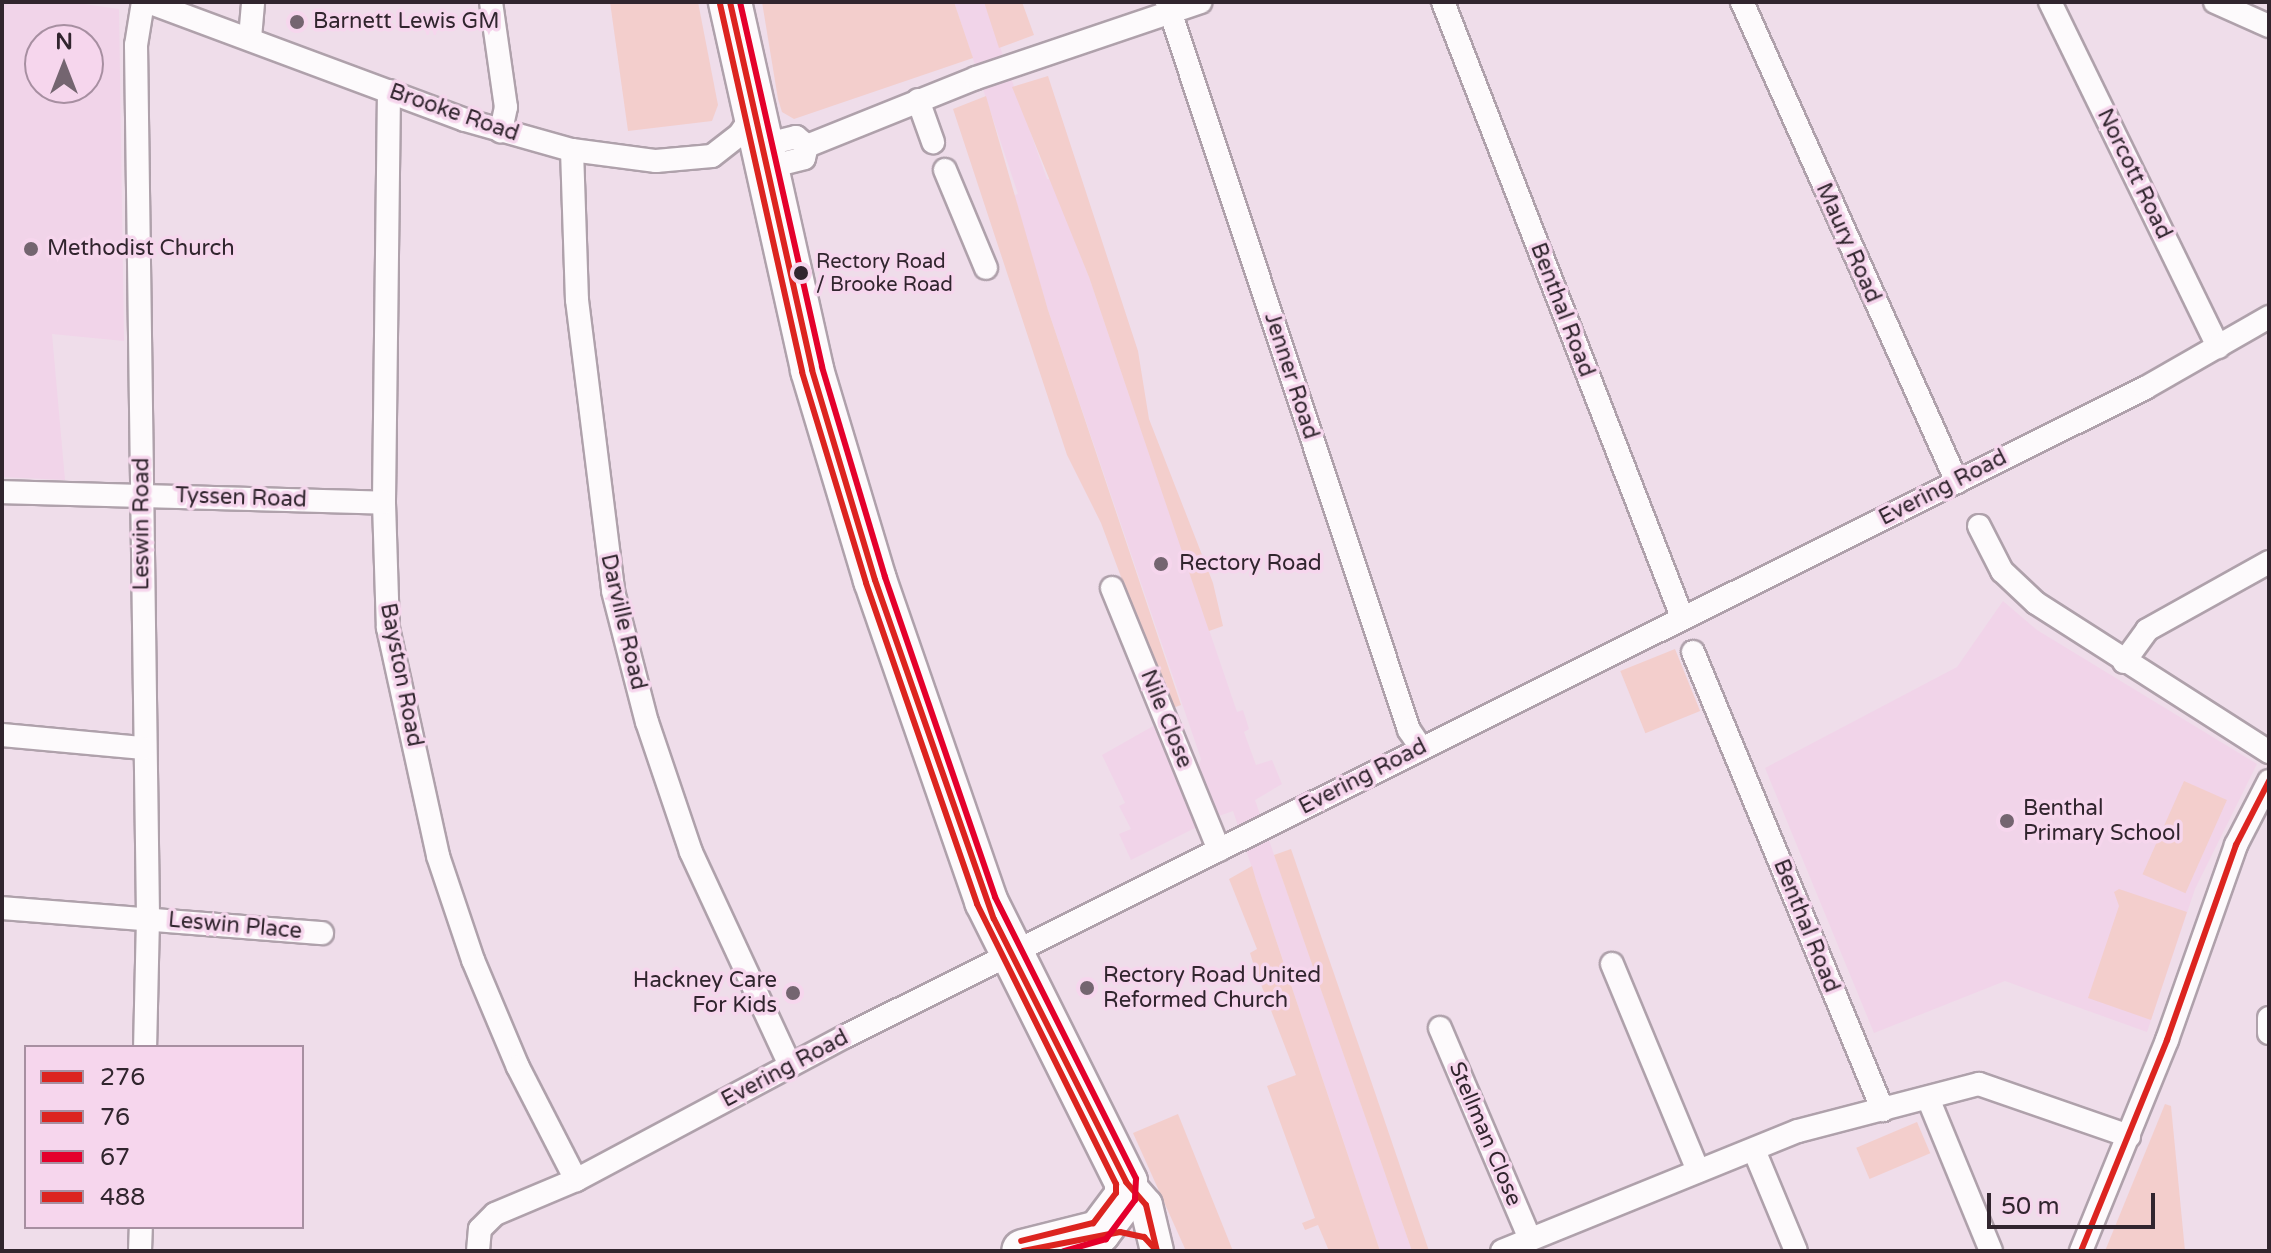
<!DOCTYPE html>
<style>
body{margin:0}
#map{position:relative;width:2271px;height:1253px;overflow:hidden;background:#efddea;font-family:"Varela Round",sans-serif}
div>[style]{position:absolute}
.built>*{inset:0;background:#f1d4e9}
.green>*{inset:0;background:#f3cecc;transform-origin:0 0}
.roads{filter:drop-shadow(2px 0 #afa1ab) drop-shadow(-2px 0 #afa1ab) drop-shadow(0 2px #afa1ab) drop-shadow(0 -2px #afa1ab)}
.street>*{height:22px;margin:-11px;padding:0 11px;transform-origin:11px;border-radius:11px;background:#fdfafc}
.secondary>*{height:32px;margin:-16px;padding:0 16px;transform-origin:16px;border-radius:16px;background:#fdfafc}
.highway>*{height:42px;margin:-21px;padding:0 21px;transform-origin:21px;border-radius:21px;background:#fdfafc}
.bus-1>*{height:6px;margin:-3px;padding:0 3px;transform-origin:3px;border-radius:3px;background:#dc241f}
.bus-2>*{height:6px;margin:-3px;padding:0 3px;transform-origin:3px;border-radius:3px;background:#dc241f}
.bus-3>*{height:6px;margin:-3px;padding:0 3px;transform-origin:3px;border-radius:3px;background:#e4002b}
.bus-4>*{height:6px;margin:-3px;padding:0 3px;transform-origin:3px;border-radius:3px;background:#dc241f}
.dots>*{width:22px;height:22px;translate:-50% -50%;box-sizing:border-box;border:4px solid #f6d6ed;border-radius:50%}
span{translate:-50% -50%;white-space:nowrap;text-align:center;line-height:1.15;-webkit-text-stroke:7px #f6d6ed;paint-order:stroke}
.bus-label{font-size:20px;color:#31252e}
.left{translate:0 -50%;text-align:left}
.poi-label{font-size:22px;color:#31252e}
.right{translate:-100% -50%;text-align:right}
.street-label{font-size:22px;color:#31252e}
.frame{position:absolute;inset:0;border:4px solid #31252e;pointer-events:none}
.legend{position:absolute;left:24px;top:1045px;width:280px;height:184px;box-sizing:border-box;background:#f6d6ed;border:2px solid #a78fa1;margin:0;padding:10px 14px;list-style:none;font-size:24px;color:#31252e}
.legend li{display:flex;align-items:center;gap:16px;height:40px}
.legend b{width:40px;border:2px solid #a78fa1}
.north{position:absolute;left:24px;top:24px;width:80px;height:80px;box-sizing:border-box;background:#f6d6ed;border:2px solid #a78fa1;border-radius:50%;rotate:0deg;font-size:22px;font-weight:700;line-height:32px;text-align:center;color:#31252e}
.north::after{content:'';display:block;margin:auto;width:28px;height:36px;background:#746570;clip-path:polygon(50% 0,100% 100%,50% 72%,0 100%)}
.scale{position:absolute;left:1987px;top:1193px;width:168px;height:36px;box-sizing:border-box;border:4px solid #31252e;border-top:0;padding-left:10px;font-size:24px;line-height:28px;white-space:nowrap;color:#31252e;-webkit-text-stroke:6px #f6d6ed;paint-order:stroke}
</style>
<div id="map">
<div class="built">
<div style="clip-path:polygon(evenodd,2px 2px,70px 2px,119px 9px,124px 341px,52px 334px,65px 480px,2px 477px,2px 2px,88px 40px,88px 88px,40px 88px,40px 40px,88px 40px)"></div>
<div style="clip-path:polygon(954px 2px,984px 2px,1047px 179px,1051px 179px,1089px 277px,1237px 712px,1243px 710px,1249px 729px,1244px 732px,1256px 765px,1272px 760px,1282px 784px,1255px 800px,1412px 1251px,1380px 1251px,1233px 811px,1213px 818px,1198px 768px,1201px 759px,1048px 310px,1013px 196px,1018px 194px)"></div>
<div style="clip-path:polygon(2003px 601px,2037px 630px,2257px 764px,2195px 889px,2147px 1032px,2005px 981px,1874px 1033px,1765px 768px,1957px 667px)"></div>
<div style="clip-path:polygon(1155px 725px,1201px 825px,1131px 860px,1119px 834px,1131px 829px,1119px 806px,1125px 803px,1102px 755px)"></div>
</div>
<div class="green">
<div style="clip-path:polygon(610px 2px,698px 2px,718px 105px,712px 121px,628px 131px)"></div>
<div style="clip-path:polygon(762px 2px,954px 2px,973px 58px,794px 119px,782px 112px,778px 99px)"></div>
<div style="clip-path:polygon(984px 2px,1022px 2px,1034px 35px,999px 48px)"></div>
<div style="clip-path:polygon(1048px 76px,1138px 351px,1149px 419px,1213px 583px,1223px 626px,1209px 631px,1089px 277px,1012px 87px)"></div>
<div style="clip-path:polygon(986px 96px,1048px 310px,1181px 705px,1170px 709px,1101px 523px,1067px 455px,953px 109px)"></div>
<div style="left:1675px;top:649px;width:67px;height:59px;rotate:68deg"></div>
<div style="left:2184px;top:781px;width:47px;height:102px;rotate:24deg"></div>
<div style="clip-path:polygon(1291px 849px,1369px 1075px,1429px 1251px,1412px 1251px,1274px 855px)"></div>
<div style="clip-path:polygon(1252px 866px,1256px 880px,1380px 1251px,1329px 1251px,1318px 1225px,1305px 1230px,1302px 1223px,1315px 1218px,1267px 1086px,1296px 1075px,1255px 969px,1250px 953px,1257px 949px,1229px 879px)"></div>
<div style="clip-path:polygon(2119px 889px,2187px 912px,2151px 1020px,2088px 998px,2119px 906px,2114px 892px)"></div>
<div style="clip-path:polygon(2165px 1104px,2171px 1106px,2185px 1251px,2105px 1251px)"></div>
<div style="clip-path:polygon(1178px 1114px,1233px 1251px,1186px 1251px,1133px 1133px)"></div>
<div style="left:1917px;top:1122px;width:34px;height:66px;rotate:67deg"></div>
</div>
<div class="roads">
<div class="street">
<div style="left:143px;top:2px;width:44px;rotate:99.2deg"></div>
<div style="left:136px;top:45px;width:873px;rotate:89.21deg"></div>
<div style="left:148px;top:918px;width:129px;rotate:91.3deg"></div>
<div style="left:148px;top:2px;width:338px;rotate:20.4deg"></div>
<div style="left:465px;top:120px;width:111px;rotate:15.7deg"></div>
<div style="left:572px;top:150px;width:85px;rotate:7.5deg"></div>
<div style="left:656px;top:161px;width:56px;rotate:-5.1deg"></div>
<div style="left:712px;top:156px;width:36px;rotate:-38deg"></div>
<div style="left:740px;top:134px;width:25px;rotate:-56deg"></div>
<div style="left:491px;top:2px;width:106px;rotate:81.9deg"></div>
<div style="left:506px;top:107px;width:25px;rotate:102deg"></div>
<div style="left:1167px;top:2px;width:767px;rotate:71.61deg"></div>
<div style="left:1409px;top:730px;width:22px;rotate:56deg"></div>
<div style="left:1443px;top:2px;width:660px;rotate:68.76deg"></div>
<div style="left:1742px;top:2px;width:526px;rotate:65.87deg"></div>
<div style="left:2050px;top:2px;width:384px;rotate:64deg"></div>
<div style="left:2215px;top:2px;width:59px;rotate:24deg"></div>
<div style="left:250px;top:38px;width:36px;rotate:-85deg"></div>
<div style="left:389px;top:91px;width:412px;rotate:90.7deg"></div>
<div style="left:384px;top:503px;width:125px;rotate:88.2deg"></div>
<div style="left:388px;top:628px;width:233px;rotate:77.6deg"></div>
<div style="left:438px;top:856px;width:110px;rotate:71.4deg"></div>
<div style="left:473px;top:960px;width:116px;rotate:67.2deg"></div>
<div style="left:518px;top:1067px;width:127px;rotate:62.8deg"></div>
<div style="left:918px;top:100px;width:45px;rotate:70.3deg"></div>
<div style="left:764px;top:145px;width:33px;rotate:-14deg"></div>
<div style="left:796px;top:137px;width:14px;rotate:39deg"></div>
<div style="left:807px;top:146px;width:182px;rotate:-21.9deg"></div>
<div style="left:976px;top:78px;width:237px;rotate:-18.7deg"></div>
<div style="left:572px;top:150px;width:150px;rotate:88.1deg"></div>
<div style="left:577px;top:300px;width:293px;rotate:82.9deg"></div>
<div style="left:613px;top:591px;width:135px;rotate:75.5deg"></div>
<div style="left:647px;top:722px;width:137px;rotate:71.3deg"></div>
<div style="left:691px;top:852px;width:235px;rotate:65.1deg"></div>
<div style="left:769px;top:167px;width:36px;rotate:-14deg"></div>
<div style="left:804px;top:158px;width:12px;rotate:-76deg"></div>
<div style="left:945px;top:170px;width:106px;rotate:67.3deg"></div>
<div style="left:2px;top:492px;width:382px;rotate:1.6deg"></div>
<div style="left:1979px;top:526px;width:51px;rotate:62.9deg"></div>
<div style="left:2002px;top:571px;width:47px;rotate:43.3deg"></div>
<div style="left:2036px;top:603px;width:277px;rotate:32.6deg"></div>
<div style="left:1112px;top:588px;width:283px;rotate:67.8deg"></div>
<div style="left:1693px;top:652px;width:496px;rotate:67.5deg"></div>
<div style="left:2124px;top:662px;width:39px;rotate:-54deg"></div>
<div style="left:2147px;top:630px;width:140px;rotate:-29.1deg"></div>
<div style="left:2px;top:735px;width:142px;rotate:5.3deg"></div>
<div style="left:2px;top:908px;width:321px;rotate:4.5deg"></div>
<div style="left:1612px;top:964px;width:224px;rotate:67.4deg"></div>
<div style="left:2269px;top:1018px;width:15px;rotate:90deg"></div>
<div style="left:1440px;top:1028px;width:229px;rotate:66.9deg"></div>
<div style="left:1928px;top:1098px;width:165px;rotate:67.6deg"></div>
<div style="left:1754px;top:1150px;width:109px;rotate:67.4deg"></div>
<div style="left:140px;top:1251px;width:24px;rotate:-88deg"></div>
<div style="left:478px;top:1251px;width:22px;rotate:-85deg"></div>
<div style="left:480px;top:1229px;width:21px;rotate:-45deg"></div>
<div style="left:495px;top:1214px;width:88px;rotate:-22.8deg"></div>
<div style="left:576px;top:1180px;width:306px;rotate:-28.1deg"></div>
<div style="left:846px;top:1036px;width:1452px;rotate:-26.51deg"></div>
<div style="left:2145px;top:388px;width:143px;rotate:-29.8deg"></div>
<div style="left:1502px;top:1251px;width:319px;rotate:-22.1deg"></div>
<div style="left:1798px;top:1131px;width:187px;rotate:-14.6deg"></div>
<div style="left:1979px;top:1084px;width:159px;rotate:19.1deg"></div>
<div style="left:2081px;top:1251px;width:228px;rotate:-67.8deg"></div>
<div style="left:2167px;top:1040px;width:207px;rotate:-70.5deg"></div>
<div style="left:2236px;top:845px;width:72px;rotate:-62.7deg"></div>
</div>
<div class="secondary">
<div style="left:1126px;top:1182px;width:30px;rotate:49deg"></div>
<div style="left:1146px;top:1205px;width:47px;rotate:76.6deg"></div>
</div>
<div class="highway">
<div style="left:730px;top:2px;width:377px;rotate:77.4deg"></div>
<div style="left:812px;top:370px;width:219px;rotate:73.3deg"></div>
<div style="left:875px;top:580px;width:340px;rotate:70.9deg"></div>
<div style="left:986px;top:901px;width:314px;rotate:63.5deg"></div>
<div style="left:1126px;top:1182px;width:14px;rotate:90deg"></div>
<div style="left:1126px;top:1196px;width:45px;rotate:126.9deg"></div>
<div style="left:1099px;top:1232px;width:78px;rotate:166deg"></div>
</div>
</div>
<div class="bus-1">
<div style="left:730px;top:2px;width:377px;rotate:77.4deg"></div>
<div style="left:812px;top:370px;width:219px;rotate:73.3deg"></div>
<div style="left:875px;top:580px;width:359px;rotate:70.7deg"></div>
<div style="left:994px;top:919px;width:294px;rotate:63.3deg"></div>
<div style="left:1126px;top:1182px;width:30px;rotate:49deg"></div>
<div style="left:1146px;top:1205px;width:47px;rotate:76.6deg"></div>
<div style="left:1023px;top:1251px;width:99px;rotate:-11.1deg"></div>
<div style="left:1120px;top:1232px;width:25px;rotate:12deg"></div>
<div style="left:1144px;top:1237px;width:19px;rotate:47deg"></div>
</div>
<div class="bus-2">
<div style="left:720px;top:4px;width:377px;rotate:77.4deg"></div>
<div style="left:802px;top:372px;width:220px;rotate:73.1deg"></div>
<div style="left:866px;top:583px;width:340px;rotate:70.9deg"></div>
<div style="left:977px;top:904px;width:313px;rotate:63.6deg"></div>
<div style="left:1116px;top:1184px;width:9px;rotate:90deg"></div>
<div style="left:1116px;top:1193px;width:38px;rotate:127deg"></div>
<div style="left:1093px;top:1223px;width:74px;rotate:166deg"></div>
</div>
<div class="bus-3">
<div style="left:740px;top:2px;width:374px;rotate:77.3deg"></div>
<div style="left:822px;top:367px;width:219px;rotate:73.3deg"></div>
<div style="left:885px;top:577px;width:338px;rotate:71deg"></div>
<div style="left:995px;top:897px;width:315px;rotate:63.4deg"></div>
<div style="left:1136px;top:1179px;width:21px;rotate:93deg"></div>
<div style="left:1135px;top:1200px;width:49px;rotate:126.6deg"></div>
<div style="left:1106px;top:1239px;width:44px;rotate:164.1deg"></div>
</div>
<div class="bus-4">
<div style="left:2081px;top:1251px;width:228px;rotate:-67.8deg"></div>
<div style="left:2167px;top:1040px;width:207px;rotate:-70.5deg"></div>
<div style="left:2236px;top:845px;width:72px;rotate:-62.7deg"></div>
</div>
<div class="dots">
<div style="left:297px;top:22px;background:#746570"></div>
<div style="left:31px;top:249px;background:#746570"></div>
<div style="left:801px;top:273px;background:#31252e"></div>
<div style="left:1161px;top:564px;background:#746570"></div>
<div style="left:2007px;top:821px;background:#746570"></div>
<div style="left:1087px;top:988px;background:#746570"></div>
<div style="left:793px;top:993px;background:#746570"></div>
</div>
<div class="bus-label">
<span class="left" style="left:816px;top:274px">Rectory Road<br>/ Brooke Road</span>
</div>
<div class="poi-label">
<span class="left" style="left:313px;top:22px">Barnett Lewis GM</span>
<span class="left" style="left:47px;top:249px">Methodist Church</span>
<span class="left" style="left:1179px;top:564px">Rectory Road</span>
<span class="left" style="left:2023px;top:821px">Benthal<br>Primary School</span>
<span class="left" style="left:1103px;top:988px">Rectory Road United<br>Reformed Church</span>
<span class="right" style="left:777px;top:993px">Hackney Care<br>For Kids</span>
</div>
<div class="street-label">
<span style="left:454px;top:113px;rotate:19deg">Brooke Road</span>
<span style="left:2134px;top:174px;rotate:64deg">Norcott Road</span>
<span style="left:1848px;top:243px;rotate:66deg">Maury Road</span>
<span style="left:1562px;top:310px;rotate:69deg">Benthal Road</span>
<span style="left:1291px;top:376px;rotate:72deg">Jenner Road</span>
<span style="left:1943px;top:488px;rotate:-27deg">Evering Road</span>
<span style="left:241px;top:498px;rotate:2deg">Tyssen Road</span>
<span style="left:142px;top:524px;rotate:-90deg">Leswin Road</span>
<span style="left:623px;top:622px;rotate:77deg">Darville Road</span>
<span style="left:401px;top:675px;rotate:79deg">Bayston Road</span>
<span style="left:1166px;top:719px;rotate:68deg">Nile Close</span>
<span style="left:1363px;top:777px;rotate:-27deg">Evering Road</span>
<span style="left:235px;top:926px;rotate:5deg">Leswin Place</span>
<span style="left:1806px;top:926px;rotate:68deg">Benthal Road</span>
<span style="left:785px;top:1069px;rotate:-28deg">Evering Road</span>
<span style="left:1485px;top:1134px;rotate:67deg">Stellman Close</span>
</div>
<div class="frame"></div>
<ul class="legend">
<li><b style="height:10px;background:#dc241f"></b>276</li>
<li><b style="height:10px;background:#dc241f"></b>76</li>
<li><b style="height:10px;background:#e4002b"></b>67</li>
<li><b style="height:10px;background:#dc241f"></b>488</li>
</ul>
<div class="north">N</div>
<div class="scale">50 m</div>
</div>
